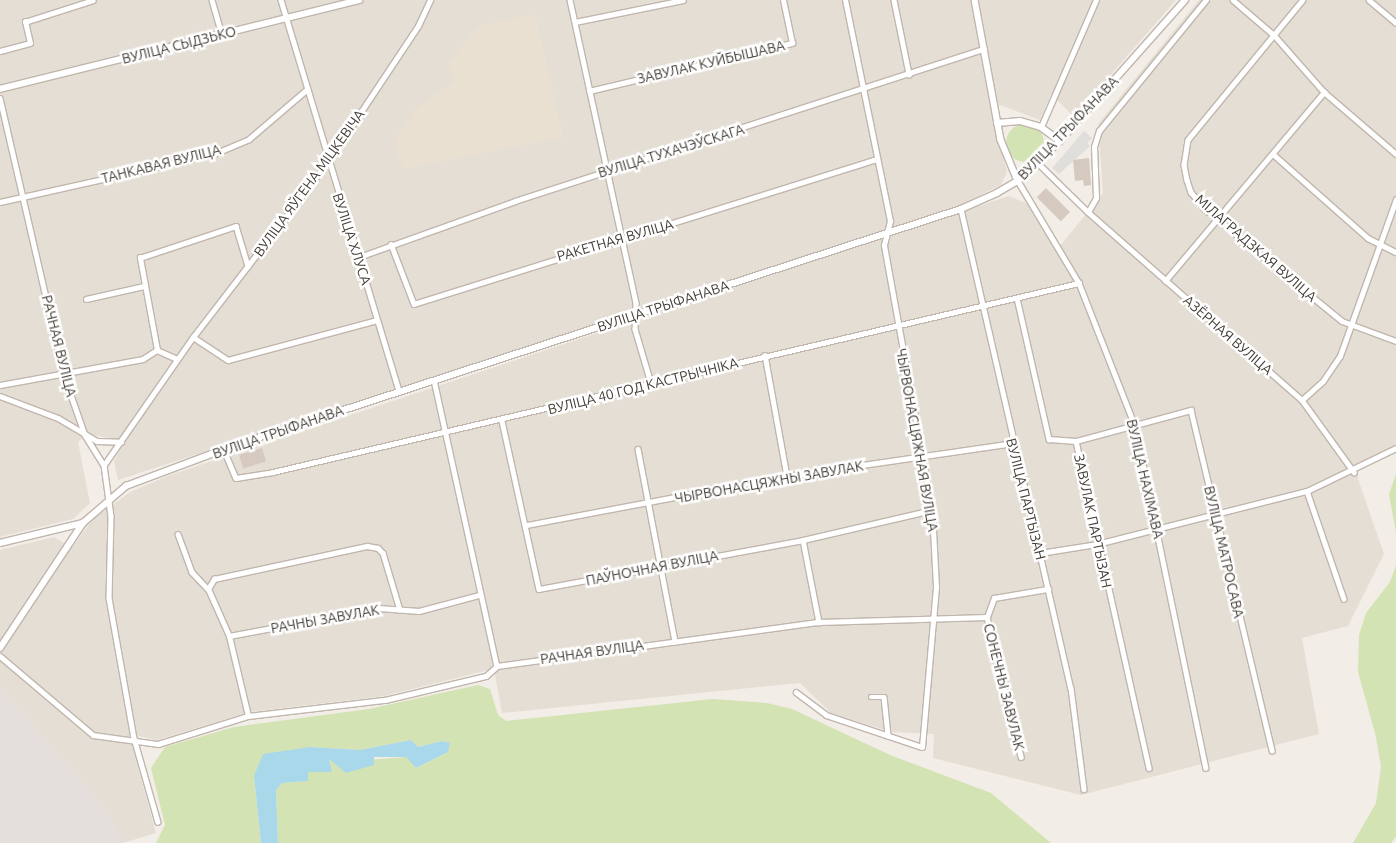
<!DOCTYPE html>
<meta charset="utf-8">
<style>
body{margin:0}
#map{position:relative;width:1396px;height:843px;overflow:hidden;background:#f2ede7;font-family:Ubuntu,sans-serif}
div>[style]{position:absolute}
.residential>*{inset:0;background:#e5ded5}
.industrial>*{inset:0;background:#e4dfdc}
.education>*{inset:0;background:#eae0d2}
.green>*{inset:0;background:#d4e3b3}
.round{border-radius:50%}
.parking>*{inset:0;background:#e0dedb}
.water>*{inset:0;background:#a8d8ea}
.building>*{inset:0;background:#d6cac0;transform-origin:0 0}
.roads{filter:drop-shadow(1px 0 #c0b6ad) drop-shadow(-1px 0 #c0b6ad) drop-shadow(0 1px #c0b6ad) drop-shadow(0 -1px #c0b6ad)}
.minor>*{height:4.5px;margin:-2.25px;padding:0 2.25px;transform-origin:2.25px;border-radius:2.25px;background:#fff}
.tertiary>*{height:5.5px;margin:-2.75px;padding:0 2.75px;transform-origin:2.75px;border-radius:2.75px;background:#fff}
span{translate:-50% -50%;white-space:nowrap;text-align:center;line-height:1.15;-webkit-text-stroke:5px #fff;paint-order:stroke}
.street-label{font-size:14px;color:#443d36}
</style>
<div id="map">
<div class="residential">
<div style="clip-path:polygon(0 0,1176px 0,1074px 117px,1051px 94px,1040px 120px,1000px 105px,990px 106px,1007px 172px,1001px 185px,960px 205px,118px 480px,114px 461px,125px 441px,88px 434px,78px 442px,90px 503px,73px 519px,0 537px)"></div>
<div style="clip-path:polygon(1199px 0,1396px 0,1396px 444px,1358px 466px,1358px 479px,1384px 554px,1348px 626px,1302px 638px,1319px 734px,1081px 795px,933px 758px,934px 734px,891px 732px,831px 713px,800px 683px,502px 713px,495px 675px,489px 670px,384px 696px,249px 712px,157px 740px,129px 734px,156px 833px,123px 843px,0 689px,0 550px,54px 537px,72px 548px,92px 520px,130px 492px,170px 475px,1009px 196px,1026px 203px,1056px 251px,1103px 193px,1098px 124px)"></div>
</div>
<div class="industrial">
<div style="clip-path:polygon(0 688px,105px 809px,124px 843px,0 843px)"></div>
</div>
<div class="education">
<div style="clip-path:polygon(535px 14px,563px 137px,403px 169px,394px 141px,417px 108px,454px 82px,448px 64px,479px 26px)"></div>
</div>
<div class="green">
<div class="round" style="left:1006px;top:124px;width:38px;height:38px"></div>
<div style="clip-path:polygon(1396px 474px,1396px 533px,1389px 494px)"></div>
<div style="clip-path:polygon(1396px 565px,1396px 836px,1391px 843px,1353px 843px,1376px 803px,1381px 767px,1376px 737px,1358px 672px,1359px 635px,1366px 613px,1390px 582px)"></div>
<div style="clip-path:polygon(478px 685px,490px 689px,498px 715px,506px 721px,713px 699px,767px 703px,792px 709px,890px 755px,991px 793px,1051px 843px,278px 843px,276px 790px,282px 783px,307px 781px,307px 772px,331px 772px,329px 759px,336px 762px,406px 757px,416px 768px,448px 752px,449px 743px,442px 741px,418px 747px,411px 740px,360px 750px,310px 747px,254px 776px,261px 843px,156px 843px,165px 825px,151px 768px,165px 747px,234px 727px,369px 709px)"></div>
</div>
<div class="parking">
<div style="clip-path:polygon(1084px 131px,1092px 138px,1087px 143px,1090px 146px,1059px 174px,1052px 168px)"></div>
</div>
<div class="water">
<div style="clip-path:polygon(411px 740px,418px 747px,442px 741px,450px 743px,448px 752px,416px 768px,406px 757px,374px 757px,374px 765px,346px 773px,329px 759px,332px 772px,308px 772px,308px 781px,282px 783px,276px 790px,278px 843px,261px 843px,254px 776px,263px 754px,310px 747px,360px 750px)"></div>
</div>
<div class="building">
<div style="clip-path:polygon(1089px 158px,1091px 185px,1084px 186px,1083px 180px,1075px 181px,1073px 160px)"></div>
<div style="left:1046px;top:188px;width:34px;height:13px;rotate:45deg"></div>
<div style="left:262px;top:448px;width:14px;height:24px;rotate:73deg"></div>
</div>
<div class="roads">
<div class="minor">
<div style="left:212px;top:0;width:36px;rotate:74deg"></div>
<div style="left:281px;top:0;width:409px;rotate:73.2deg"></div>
<div style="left:570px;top:0;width:310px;rotate:77.7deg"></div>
<div style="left:636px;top:303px;width:26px;rotate:92deg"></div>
<div style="left:635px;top:329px;width:56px;rotate:73.5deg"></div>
<div style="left:894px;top:0;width:76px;rotate:78.5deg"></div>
<div style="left:1233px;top:0;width:54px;rotate:40.5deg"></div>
<div style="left:1274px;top:35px;width:76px;rotate:48.7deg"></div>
<div style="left:1324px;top:92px;width:95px;rotate:40.7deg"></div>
<div style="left:1303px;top:0;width:181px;rotate:129.4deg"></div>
<div style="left:1188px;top:140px;width:25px;rotate:99deg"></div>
<div style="left:1184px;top:165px;width:15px;rotate:79deg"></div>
<div style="left:1187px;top:180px;width:13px;rotate:72deg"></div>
<div style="left:1191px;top:192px;width:21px;rotate:51deg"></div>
<div style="left:1204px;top:208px;width:178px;rotate:39.3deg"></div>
<div style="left:1342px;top:321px;width:58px;rotate:20.3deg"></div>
<div style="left:1369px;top:0;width:35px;rotate:40deg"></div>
<div style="left:575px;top:22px;width:110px;rotate:-11.5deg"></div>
<div style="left:0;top:51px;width:31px;rotate:-15deg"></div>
<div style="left:30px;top:43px;width:22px;rotate:-103deg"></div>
<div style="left:25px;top:22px;width:71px;rotate:-17.9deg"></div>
<div style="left:589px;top:91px;width:209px;rotate:-13.3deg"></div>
<div style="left:792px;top:43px;width:44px;rotate:-101.8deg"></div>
<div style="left:0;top:98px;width:284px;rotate:77deg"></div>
<div style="left:64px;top:375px;width:64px;rotate:70.7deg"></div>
<div style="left:85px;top:435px;width:36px;rotate:58deg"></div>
<div style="left:104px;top:465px;width:51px;rotate:82.2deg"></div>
<div style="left:111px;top:516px;width:82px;rotate:91.4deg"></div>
<div style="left:109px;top:598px;width:142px;rotate:79.9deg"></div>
<div style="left:134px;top:738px;width:87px;rotate:74.1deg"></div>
<div style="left:1041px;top:127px;width:138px;rotate:-66.6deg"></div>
<div style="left:1273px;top:154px;width:127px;rotate:41.5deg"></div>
<div style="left:1368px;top:238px;width:31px;rotate:27deg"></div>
<div style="left:1038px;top:163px;width:70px;rotate:44.4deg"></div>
<div style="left:1088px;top:212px;width:285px;rotate:41.3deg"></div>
<div style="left:1302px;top:400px;width:89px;rotate:54.2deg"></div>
<div style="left:1018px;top:181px;width:119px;rotate:59.1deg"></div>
<div style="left:1079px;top:283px;width:154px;rotate:68.6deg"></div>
<div style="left:1135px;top:426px;width:349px;rotate:78.3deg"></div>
<div style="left:0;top:202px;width:219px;rotate:-12.6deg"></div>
<div style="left:214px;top:154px;width:38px;rotate:-23deg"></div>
<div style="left:249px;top:139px;width:74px;rotate:-40.6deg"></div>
<div style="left:961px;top:209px;width:491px;rotate:77.1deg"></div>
<div style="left:1071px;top:688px;width:102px;rotate:82.7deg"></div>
<div style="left:1088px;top:212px;width:16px;rotate:-60deg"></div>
<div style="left:1096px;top:198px;width:51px;rotate:-92.2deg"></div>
<div style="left:1094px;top:147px;width:17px;rotate:-73deg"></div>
<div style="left:1099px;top:131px;width:169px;rotate:-50.8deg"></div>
<div style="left:391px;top:244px;width:64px;rotate:69deg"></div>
<div style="left:414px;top:304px;width:484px;rotate:-17.4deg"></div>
<div style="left:359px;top:257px;width:166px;rotate:-19.7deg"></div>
<div style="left:515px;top:201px;width:493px;rotate:-18deg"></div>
<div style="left:1165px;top:281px;width:247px;rotate:-49.9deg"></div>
<div style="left:1017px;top:298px;width:145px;rotate:77.2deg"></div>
<div style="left:1049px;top:439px;width:27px;rotate:4deg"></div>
<div style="left:1076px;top:441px;width:119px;rotate:-15.1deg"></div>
<div style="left:1191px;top:410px;width:350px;rotate:76.6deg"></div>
<div style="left:86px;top:299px;width:59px;rotate:-12.6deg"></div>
<div style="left:193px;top:337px;width:42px;rotate:33.3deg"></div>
<div style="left:228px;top:360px;width:154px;rotate:-15deg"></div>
<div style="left:157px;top:350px;width:94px;rotate:-100.5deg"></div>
<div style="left:140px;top:258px;width:101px;rotate:-18.4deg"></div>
<div style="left:236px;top:226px;width:42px;rotate:73.3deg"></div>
<div style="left:765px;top:355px;width:123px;rotate:79.7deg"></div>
<div style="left:434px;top:380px;width:293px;rotate:77.6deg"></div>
<div style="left:0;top:385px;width:145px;rotate:-10.3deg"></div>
<div style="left:143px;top:359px;width:17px;rotate:-33deg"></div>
<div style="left:157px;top:350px;width:22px;rotate:24deg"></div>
<div style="left:0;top:396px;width:62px;rotate:20.8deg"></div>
<div style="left:58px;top:418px;width:45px;rotate:30.5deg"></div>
<div style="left:97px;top:441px;width:24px;rotate:2deg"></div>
<div style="left:1302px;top:400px;width:28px;rotate:-42deg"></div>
<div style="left:1323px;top:381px;width:30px;rotate:-56deg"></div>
<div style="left:1340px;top:356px;width:166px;rotate:-70.3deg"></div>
<div style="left:502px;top:421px;width:172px;rotate:77.6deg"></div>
<div style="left:539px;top:589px;width:269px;rotate:-10.5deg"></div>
<div style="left:803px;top:540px;width:132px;rotate:-13.1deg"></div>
<div style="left:1076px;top:441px;width:335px;rotate:77.4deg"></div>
<div style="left:638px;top:449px;width:196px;rotate:79.1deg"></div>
<div style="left:224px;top:450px;width:30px;rotate:67deg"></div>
<div style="left:236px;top:478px;width:37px;rotate:-9deg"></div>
<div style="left:273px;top:472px;width:828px;rotate:-13.2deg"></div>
<div style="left:104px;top:465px;width:156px;rotate:-55.2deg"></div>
<div style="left:193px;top:337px;width:220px;rotate:-52.4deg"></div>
<div style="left:327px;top:163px;width:164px;rotate:-56.4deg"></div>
<div style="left:418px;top:26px;width:29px;rotate:-65deg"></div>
<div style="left:1307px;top:491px;width:114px;rotate:71.1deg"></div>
<div style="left:527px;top:525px;width:265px;rotate:-10.7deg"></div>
<div style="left:787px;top:476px;width:228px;rotate:-8.3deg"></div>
<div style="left:178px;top:534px;width:40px;rotate:69.8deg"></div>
<div style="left:192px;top:572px;width:23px;rotate:47deg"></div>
<div style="left:803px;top:540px;width:84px;rotate:79deg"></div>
<div style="left:1040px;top:553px;width:58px;rotate:-9deg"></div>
<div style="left:1097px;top:544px;width:217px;rotate:-14.2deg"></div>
<div style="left:1307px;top:491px;width:99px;rotate:-25.8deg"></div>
<div style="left:987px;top:617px;width:144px;rotate:76.3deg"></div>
<div style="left:229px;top:636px;width:153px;rotate:-10.6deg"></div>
<div style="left:379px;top:608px;width:40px;rotate:4.3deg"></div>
<div style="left:419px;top:611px;width:62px;rotate:-14.9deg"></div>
<div style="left:0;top:656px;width:122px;rotate:40.3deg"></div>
<div style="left:93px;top:735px;width:66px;rotate:7.9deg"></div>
<div style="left:158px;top:744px;width:94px;rotate:-17.3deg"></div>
<div style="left:248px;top:716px;width:138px;rotate:-6.7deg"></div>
<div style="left:385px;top:700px;width:104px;rotate:-13.4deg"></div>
<div style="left:486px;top:676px;width:15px;rotate:-42deg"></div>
<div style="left:497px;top:666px;width:325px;rotate:-7.8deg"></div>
<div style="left:819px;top:622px;width:168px;rotate:-1.7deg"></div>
<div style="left:987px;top:617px;width:20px;rotate:-70deg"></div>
<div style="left:994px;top:598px;width:55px;rotate:-9.5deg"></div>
<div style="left:796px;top:692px;width:38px;rotate:37deg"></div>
<div style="left:826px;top:715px;width:101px;rotate:18.4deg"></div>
<div style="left:922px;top:747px;width:161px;rotate:-85deg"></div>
<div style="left:936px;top:587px;width:77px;rotate:-93deg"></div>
<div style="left:932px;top:510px;width:269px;rotate:-100.3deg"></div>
<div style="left:884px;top:245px;width:25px;rotate:-76deg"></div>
<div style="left:890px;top:221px;width:226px;rotate:-101.5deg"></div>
<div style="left:871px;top:697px;width:13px"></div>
<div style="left:884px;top:697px;width:39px;rotate:84deg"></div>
<div style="left:248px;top:716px;width:82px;rotate:-103.4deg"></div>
<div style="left:229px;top:636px;width:51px;rotate:-114.1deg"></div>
<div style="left:208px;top:589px;width:12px;rotate:-59deg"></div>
<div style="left:214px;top:579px;width:157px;rotate:-12.2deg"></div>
<div style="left:367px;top:546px;width:11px;rotate:10deg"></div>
<div style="left:378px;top:548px;width:7px;rotate:45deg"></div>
<div style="left:383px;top:553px;width:59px;rotate:73.4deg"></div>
</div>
<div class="tertiary">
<div style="left:975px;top:0;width:142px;rotate:79.5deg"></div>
<div style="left:1001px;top:140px;width:44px;rotate:67.5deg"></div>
<div style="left:0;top:89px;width:370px;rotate:-13.9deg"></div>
<div style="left:997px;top:123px;width:23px;rotate:-5deg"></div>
<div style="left:1020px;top:121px;width:22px;rotate:16deg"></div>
<div style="left:1041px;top:127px;width:24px;rotate:36deg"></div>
<div style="left:0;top:543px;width:85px;rotate:-13.5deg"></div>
<div style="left:0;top:648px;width:150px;rotate:-56.4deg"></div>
<div style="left:83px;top:523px;width:57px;rotate:-40.7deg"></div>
<div style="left:126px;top:486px;width:114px;rotate:-20.5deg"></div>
<div style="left:233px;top:446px;width:766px;rotate:-18.03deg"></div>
<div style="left:961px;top:209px;width:39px;rotate:-24deg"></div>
<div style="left:997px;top:193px;width:24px;rotate:-30deg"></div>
<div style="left:1018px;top:181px;width:58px;rotate:-43.6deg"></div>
<div style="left:1060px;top:141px;width:188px;rotate:-48.4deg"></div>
</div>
</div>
<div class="street-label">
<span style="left:179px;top:45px;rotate:-14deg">ВУЛІЦА СЫДЗЬКО</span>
<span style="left:711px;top:62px;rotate:-13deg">ЗАВУЛАК КУЙБЫШАВА</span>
<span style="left:1068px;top:128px;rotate:-46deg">ВУЛІЦА ТРЫФАНАВА</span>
<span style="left:671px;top:151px;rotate:-17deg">ВУЛІЦА ТУХАЧЭЎСКАГА</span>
<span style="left:161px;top:164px;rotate:-14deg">ТАНКАВАЯ ВУЛІЦА</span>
<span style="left:309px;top:183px;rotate:-54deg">ВУЛІЦА ЯЎГЕНА МІЦКЕВІЧА</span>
<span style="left:352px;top:239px;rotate:72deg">ВУЛІЦА ХЛУСА</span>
<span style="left:615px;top:240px;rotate:-16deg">РАКЕТНАЯ ВУЛІЦА</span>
<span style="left:1256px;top:248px;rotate:41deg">МІЛАГРАДЗКАЯ ВУЛІЦА</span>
<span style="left:663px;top:306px;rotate:-18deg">ВУЛІЦА ТРЫФАНАВА</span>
<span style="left:1228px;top:335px;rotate:41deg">АЗЁРНАЯ ВУЛІЦА</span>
<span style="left:59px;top:346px;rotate:76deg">РАЧНАЯ ВУЛІЦА</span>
<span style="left:643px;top:386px;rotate:-14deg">ВУЛІЦА 40 ГОД КАСТРЫЧНІКА</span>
<span style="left:278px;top:432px;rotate:-19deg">ВУЛІЦА ТРЫФАНАВА</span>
<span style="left:917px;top:440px;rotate:80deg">ЧЫРВОНАСЦЯЖНАЯ ВУЛІЦА</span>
<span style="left:1145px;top:479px;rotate:77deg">ВУЛІЦА НАХІМАВА</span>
<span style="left:769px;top:482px;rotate:-10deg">ЧЫРВОНАСЦЯЖНЫ ЗАВУЛАК</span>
<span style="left:1026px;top:499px;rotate:76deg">ВУЛІЦА ПАРТЫЗАН</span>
<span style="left:1093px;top:521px;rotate:78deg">ЗАВУЛАК ПАРТЫЗАН</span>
<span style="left:1224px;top:552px;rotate:77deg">ВУЛІЦА МАТРОСАВА</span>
<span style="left:652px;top:568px;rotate:-11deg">ПАЎНОЧНАЯ ВУЛІЦА</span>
<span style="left:325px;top:619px;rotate:-10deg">РАЧНЫ ЗАВУЛАК</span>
<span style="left:592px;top:652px;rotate:-8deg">РАЧНАЯ ВУЛІЦА</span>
<span style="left:1004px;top:687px;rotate:76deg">СОНЕЧНЫ ЗАВУЛАК</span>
</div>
</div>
